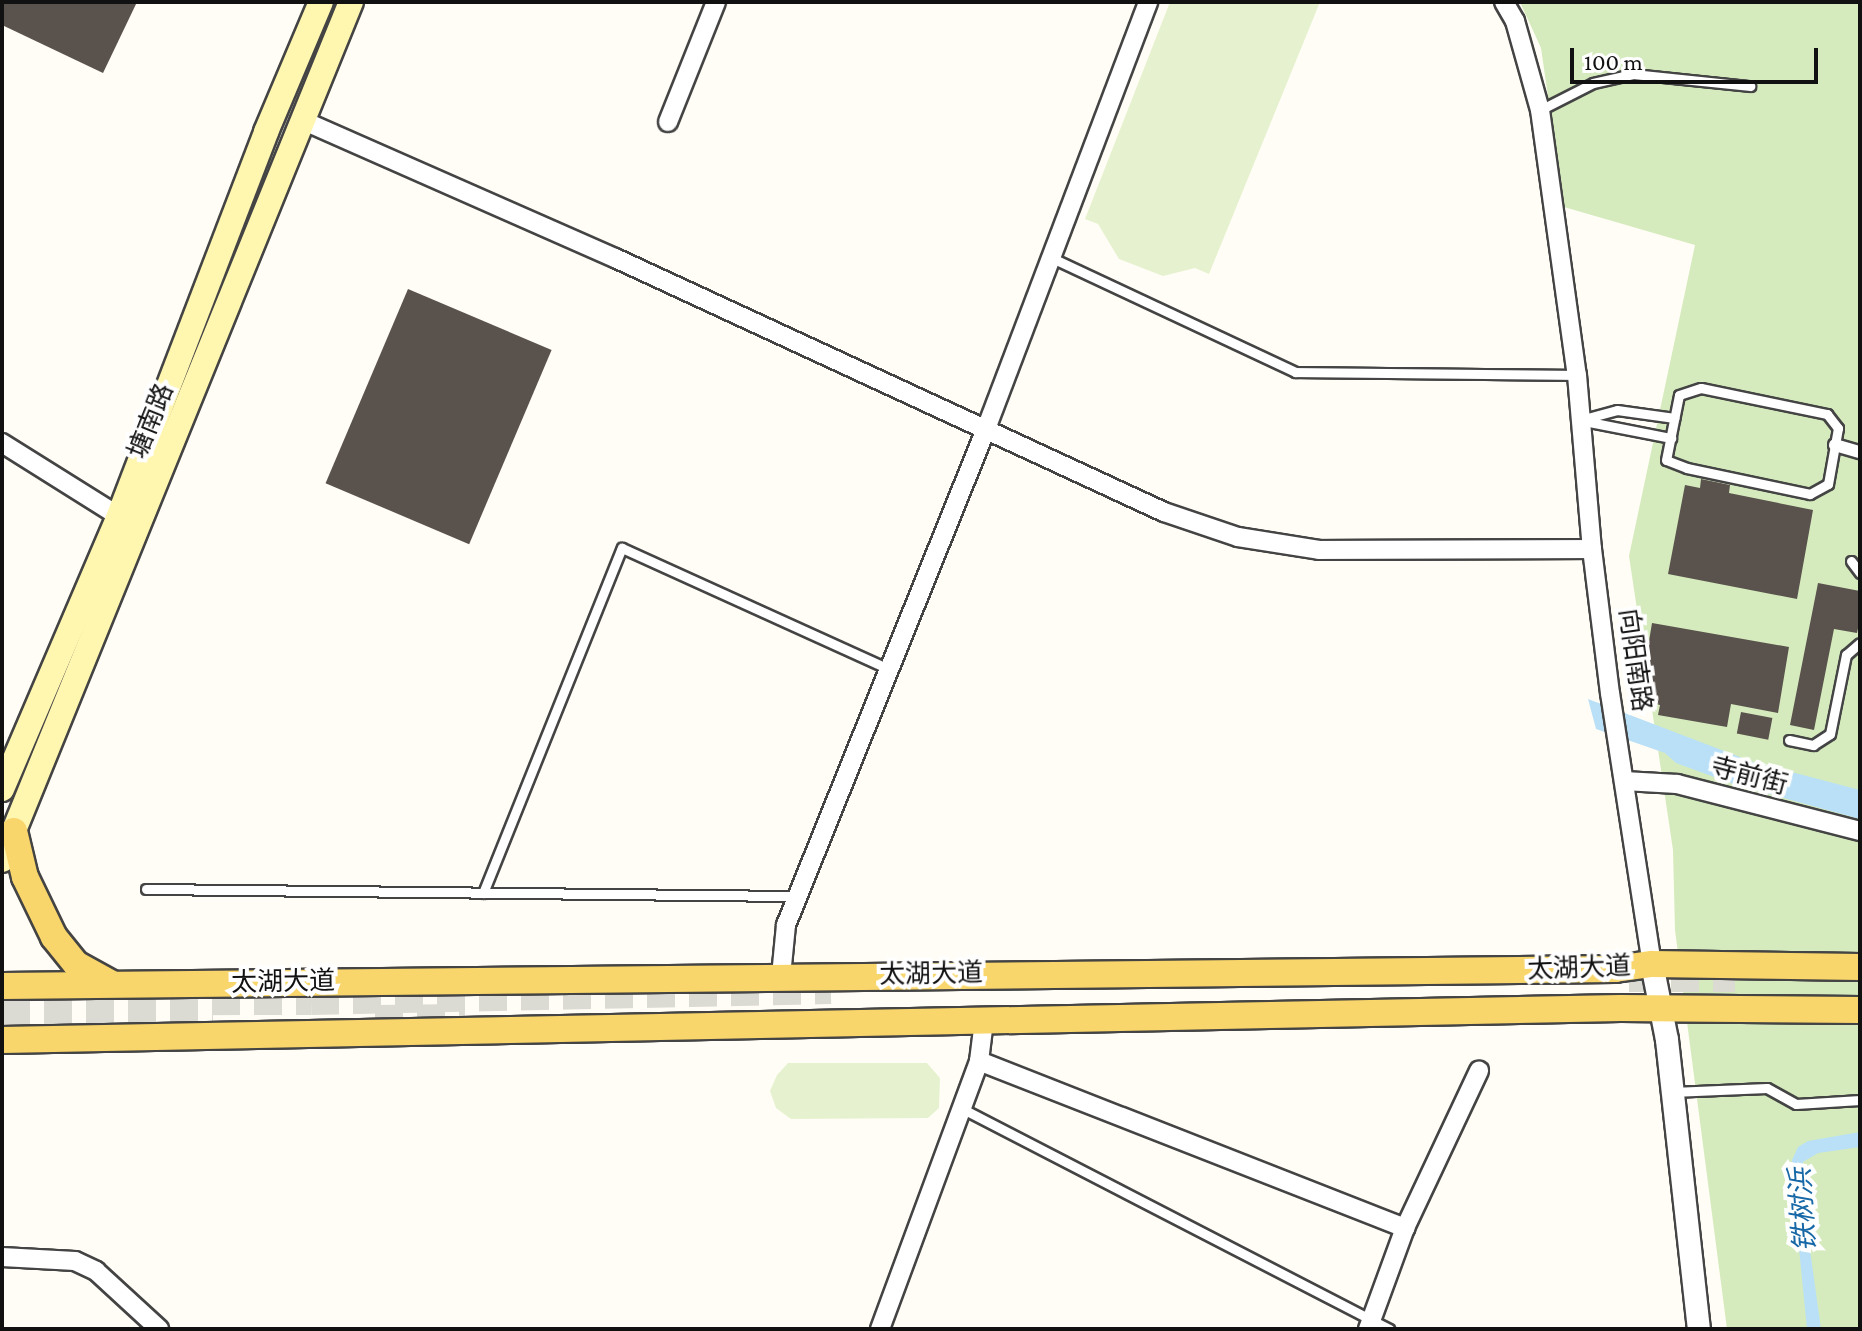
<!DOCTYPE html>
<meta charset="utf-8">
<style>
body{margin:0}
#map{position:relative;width:1862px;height:1331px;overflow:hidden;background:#fffdf5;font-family:"Crimson Pro","Noto Sans SC",serif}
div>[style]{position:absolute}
.green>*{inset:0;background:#d5ebbd}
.pitch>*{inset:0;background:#e6f2cf}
.water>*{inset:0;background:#b9e0f7}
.building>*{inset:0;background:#5a524d;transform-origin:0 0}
.trunk-tunnel>*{height:28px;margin-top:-14px;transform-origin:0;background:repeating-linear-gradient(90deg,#dbdad3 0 28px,transparent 0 42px)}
.roads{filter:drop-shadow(2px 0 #444) drop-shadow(-2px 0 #444) drop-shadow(0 2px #444) drop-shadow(0 -2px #444)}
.service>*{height:9px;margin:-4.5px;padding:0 4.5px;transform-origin:4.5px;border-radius:4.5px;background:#fff}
.pedestrian>*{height:12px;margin:-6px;padding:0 6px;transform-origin:6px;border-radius:6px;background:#fff}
.minor>*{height:18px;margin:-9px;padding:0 9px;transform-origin:9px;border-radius:9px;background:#fff}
.tertiary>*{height:22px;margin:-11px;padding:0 11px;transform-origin:11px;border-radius:11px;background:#fff}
.secondary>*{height:24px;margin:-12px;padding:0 12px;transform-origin:12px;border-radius:12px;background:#fff6b0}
.primary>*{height:26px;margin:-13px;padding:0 13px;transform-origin:13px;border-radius:13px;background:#f9d66b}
span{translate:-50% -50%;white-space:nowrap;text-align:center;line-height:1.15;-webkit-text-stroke:8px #fff;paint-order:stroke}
.street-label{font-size:26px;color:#111}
.water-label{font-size:28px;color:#1768a6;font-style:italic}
.frame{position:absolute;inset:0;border:4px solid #111;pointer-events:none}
.scale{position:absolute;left:1570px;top:48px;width:248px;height:36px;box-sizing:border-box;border:4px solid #111;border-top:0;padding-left:10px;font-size:24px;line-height:28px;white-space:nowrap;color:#111;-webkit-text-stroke:6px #fff;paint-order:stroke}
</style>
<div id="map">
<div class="green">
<div style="clip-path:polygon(1520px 2px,1860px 2px,1860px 1329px,1727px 1329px,1675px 930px,1673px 850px,1629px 556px,1695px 245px,1564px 207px,1541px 48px)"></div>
</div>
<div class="pitch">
<div style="clip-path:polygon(1170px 2px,1320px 2px,1209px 274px,1195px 268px,1163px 276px,1119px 259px,1098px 224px,1085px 219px)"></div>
<div style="clip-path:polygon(788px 1063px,927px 1063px,940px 1078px,939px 1108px,928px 1118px,791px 1119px,776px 1108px,770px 1091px,777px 1075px)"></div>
</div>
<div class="water">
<div style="clip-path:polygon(1588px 699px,1753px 762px,1860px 790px,1860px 819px,1736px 785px,1676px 763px,1665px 753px,1596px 729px)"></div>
<div style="clip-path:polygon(1860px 1132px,1860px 1147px,1818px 1153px,1803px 1162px,1800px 1178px,1821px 1329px,1807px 1329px,1796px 1218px,1788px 1200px,1792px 1160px,1798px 1147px,1808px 1141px)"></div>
</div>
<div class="building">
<div style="clip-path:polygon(2px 2px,137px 2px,103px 73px,2px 25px)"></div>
<div style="left:408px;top:289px;width:156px;height:211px;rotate:23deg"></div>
<div style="clip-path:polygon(1701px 479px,1730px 485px,1729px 493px,1813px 510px,1797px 599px,1668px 574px,1685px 485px,1700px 488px)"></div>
<div style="clip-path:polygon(1818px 583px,1860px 591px,1860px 619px,1857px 633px,1834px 629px,1814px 730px,1790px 725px)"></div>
<div style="clip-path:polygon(1652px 623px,1789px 647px,1778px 713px,1731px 704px,1727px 727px,1658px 715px,1660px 705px,1639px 701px)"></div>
<div style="left:1741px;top:712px;width:32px;height:22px;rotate:11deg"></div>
</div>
<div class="trunk-tunnel">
<div style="left:1629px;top:978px;width:106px"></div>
<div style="left:2px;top:1002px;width:309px;rotate:-0.2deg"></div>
<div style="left:311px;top:1001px;width:520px;rotate:-1.21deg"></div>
<div style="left:375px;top:1019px;width:90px;rotate:-0.6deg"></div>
<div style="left:2px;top:1022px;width:211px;rotate:-0.3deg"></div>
</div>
<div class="roads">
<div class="service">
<div style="left:1540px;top:110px;width:59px;rotate:-27deg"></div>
<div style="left:1593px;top:83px;width:41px;rotate:-12.7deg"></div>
<div style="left:1633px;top:74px;width:118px;rotate:5.9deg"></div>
<div style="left:1050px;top:257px;width:271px;rotate:25.1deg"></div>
<div style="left:1295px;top:372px;width:282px;rotate:0.6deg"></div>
<div style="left:1701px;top:388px;width:129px;rotate:11.7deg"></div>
<div style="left:1827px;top:414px;width:18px;rotate:52deg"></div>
<div style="left:1838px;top:428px;width:57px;rotate:100.1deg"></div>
<div style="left:1828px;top:484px;width:21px;rotate:151deg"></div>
<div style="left:1810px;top:494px;width:126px;rotate:-168.1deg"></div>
<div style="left:1687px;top:468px;width:22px;rotate:-159deg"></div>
<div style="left:1666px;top:460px;width:66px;rotate:-78.7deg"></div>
<div style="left:1679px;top:395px;width:23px;rotate:-18deg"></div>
<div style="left:1580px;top:420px;width:38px;rotate:-15deg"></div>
<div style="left:1617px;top:410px;width:58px;rotate:8deg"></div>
<div style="left:1584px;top:421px;width:89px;rotate:11.1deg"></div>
<div style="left:1851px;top:561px;width:15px;rotate:53deg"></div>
<div style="left:1789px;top:740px;width:25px;rotate:12deg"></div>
<div style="left:1813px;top:745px;width:20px;rotate:-33deg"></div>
<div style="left:1830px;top:734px;width:81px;rotate:-78.6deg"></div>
<div style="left:1846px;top:655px;width:18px;rotate:-41deg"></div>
<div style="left:146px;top:889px;width:651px;rotate:0.62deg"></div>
<div style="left:483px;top:893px;width:372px;rotate:-68.1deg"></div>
<div style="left:622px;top:548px;width:293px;rotate:24.4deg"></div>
<div style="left:1672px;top:1092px;width:95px;rotate:-2.4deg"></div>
<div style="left:1767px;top:1088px;width:33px;rotate:29deg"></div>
<div style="left:1796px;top:1104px;width:64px;rotate:-3.6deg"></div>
<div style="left:961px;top:1108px;width:482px;rotate:27.3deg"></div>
</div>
<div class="pedestrian">
<div style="left:1835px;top:445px;width:26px;rotate:16deg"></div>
</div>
<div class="minor">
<div style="left:1504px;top:2px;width:22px;rotate:60deg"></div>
<div style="left:1515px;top:21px;width:92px;rotate:74.3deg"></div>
<div style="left:1540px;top:110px;width:268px;rotate:82.1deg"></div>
<div style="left:1577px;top:375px;width:175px;rotate:85.1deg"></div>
<div style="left:1592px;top:549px;width:145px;rotate:82.9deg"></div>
<div style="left:1610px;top:693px;width:274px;rotate:81.2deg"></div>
<div style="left:304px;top:121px;width:340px;rotate:23.8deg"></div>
<div style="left:615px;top:258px;width:605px;rotate:24.83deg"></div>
<div style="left:1164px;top:512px;width:78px;rotate:18.7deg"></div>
<div style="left:1238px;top:537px;width:82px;rotate:9.1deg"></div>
<div style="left:1319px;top:550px;width:273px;rotate:-0.2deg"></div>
<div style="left:668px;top:122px;width:129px;rotate:-68.2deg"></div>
<div style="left:2px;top:443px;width:149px;rotate:32.1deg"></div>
<div style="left:1624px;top:781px;width:53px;rotate:3.2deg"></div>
<div style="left:1677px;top:784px;width:189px;rotate:14.4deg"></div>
<div style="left:781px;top:976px;width:51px;rotate:-84.4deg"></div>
<div style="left:786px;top:925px;width:535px;rotate:-68.04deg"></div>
<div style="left:986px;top:429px;width:457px;rotate:-69.2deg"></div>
<div style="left:979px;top:1061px;width:458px;rotate:21.4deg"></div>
<div style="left:2px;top:1257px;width:73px;rotate:3.1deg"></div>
<div style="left:75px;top:1261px;width:23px;rotate:25deg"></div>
<div style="left:96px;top:1271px;width:86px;rotate:42.6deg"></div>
<div style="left:880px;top:1329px;width:286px;rotate:-69.7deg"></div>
<div style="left:979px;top:1061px;width:40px;rotate:-82.9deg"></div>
<div style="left:1368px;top:1329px;width:108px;rotate:-69.9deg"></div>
<div style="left:1405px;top:1228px;width:174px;rotate:-64.8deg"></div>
</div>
<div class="tertiary">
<div style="left:1652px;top:964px;width:77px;rotate:78.8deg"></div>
<div style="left:1667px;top:1040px;width:291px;rotate:83.7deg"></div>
</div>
<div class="secondary">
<div style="left:2px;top:789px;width:295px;rotate:-66.8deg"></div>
<div style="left:118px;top:518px;width:413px;rotate:-69deg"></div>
<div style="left:266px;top:132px;width:141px;rotate:-67.1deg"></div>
<div style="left:2px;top:860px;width:926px;rotate:-67.87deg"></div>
</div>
<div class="primary">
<div style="left:14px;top:831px;width:47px;rotate:76.6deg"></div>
<div style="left:25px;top:877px;width:67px;rotate:64.2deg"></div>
<div style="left:54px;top:937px;width:35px;rotate:51deg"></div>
<div style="left:76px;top:964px;width:41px;rotate:29.1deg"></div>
<div style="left:2px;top:986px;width:1613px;rotate:-0.6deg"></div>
<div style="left:1615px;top:969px;width:37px;rotate:-8deg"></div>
<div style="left:1652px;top:964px;width:208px;rotate:0.8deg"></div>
<div style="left:2px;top:1040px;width:1619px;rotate:-1.13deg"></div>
<div style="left:1621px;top:1008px;width:239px;rotate:0.5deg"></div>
</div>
</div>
<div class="street-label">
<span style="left:151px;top:421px;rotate:-68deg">塘南路</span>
<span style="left:1635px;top:660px;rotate:82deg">向阳南路</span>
<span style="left:1749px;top:776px;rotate:15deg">寺前街</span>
<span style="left:1579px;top:968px;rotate:-2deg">太湖大道</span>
<span style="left:931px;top:974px;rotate:-1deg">太湖大道</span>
<span style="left:283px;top:982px;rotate:-1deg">太湖大道</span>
</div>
<div class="water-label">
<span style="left:1803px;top:1210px;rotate:-94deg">铁树浜</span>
</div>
<div class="frame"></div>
<div class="scale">100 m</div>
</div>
